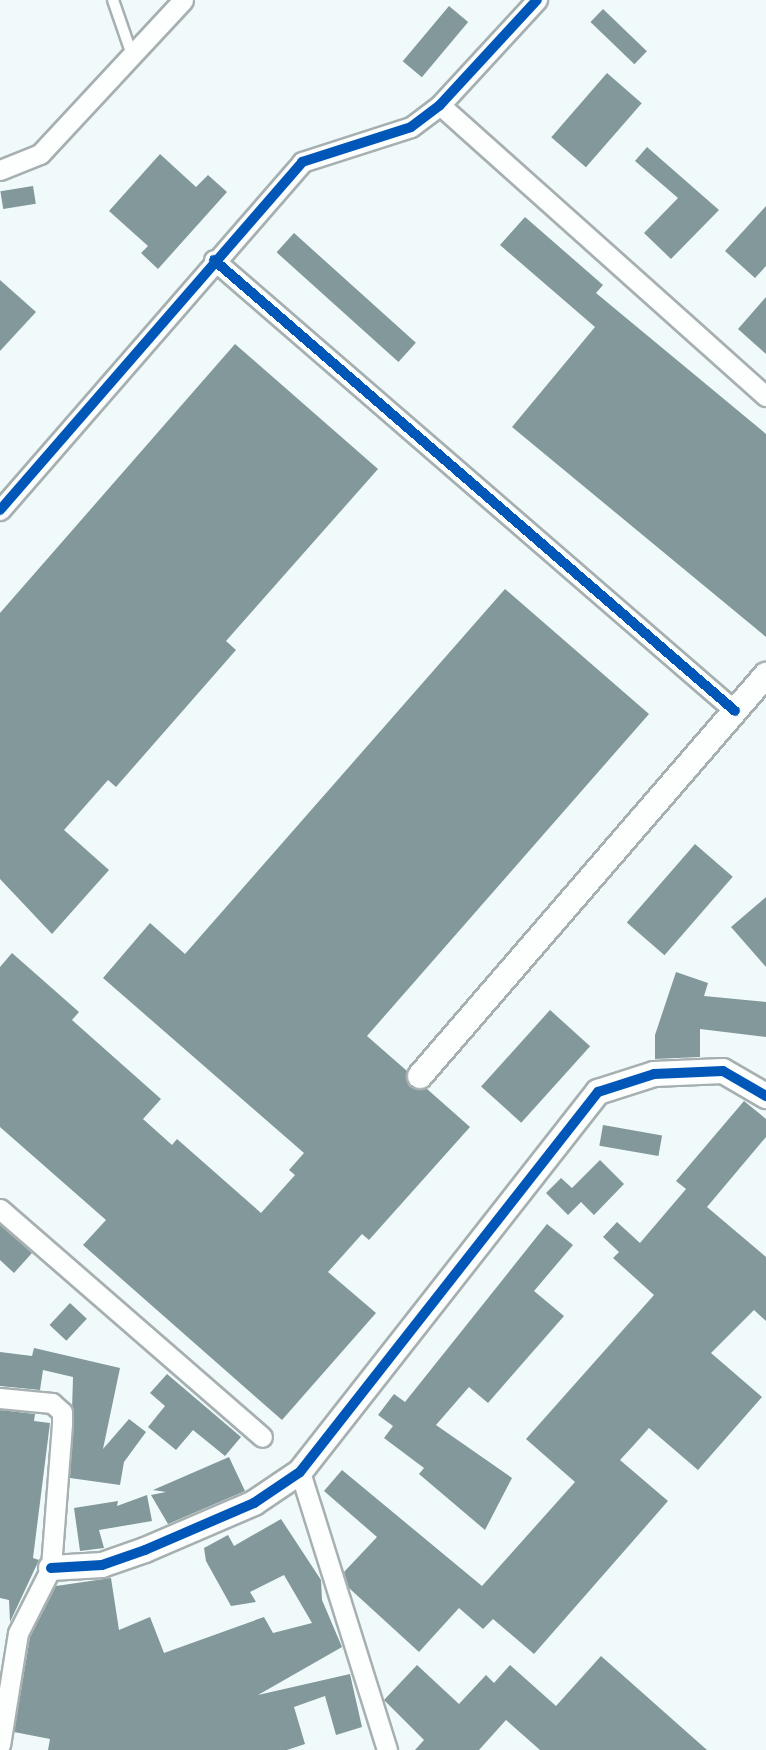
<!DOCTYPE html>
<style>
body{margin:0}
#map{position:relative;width:766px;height:1750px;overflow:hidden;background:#f0fafb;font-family:Arial,sans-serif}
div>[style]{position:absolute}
.building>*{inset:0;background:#82989a;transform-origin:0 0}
.roads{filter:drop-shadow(2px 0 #a7b0b1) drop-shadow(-2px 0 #a7b0b1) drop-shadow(0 2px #a7b0b1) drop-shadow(0 -2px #a7b0b1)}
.service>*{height:10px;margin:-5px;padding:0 5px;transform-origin:5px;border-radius:5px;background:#fdfefe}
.minor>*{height:19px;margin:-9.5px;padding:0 9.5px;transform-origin:9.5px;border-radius:9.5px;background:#fdfefe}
.tertiary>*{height:24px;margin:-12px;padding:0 12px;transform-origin:12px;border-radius:12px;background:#fdfefe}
.cycleway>*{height:10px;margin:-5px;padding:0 5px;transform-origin:5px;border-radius:5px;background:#0057b8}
span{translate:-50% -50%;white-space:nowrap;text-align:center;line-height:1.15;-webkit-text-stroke:7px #ecfeff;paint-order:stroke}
</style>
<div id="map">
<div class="building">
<div style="left:449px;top:6px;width:25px;height:72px;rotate:40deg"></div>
<div style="left:603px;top:9px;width:61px;height:18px;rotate:44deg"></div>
<div style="left:607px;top:73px;width:46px;height:85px;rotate:41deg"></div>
<div style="clip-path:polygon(647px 147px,719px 210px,671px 259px,644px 233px,678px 198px,635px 161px)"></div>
<div style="clip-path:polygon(160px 154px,196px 187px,208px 175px,227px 192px,158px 269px,141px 253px,148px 246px,109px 211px)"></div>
<div style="left:33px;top:186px;width:18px;height:33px;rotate:81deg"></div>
<div style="clip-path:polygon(766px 206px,766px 266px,755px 278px,725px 251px)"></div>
<div style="clip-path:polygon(525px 217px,603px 285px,596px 293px,766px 434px,766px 637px,512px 427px,595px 327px,500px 245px)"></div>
<div style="left:294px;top:233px;width:164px;height:26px;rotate:42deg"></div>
<div style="clip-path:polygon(0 280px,36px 312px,0 351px)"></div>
<div style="clip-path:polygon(766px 297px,766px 354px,738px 329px)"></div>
<div style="clip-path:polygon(235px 344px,378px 469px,226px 641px,236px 650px,116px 787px,108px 780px,64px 830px,109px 870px,52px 934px,0 879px,0 613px)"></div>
<div style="clip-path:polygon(505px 589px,649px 714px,367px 1036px,407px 1071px,410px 1087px,427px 1089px,470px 1127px,369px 1240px,362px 1234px,328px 1272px,376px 1313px,282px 1420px,83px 1245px,106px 1220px,0 1127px,0 967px,12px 953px,79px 1012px,72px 1020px,161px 1099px,143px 1119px,172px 1145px,177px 1139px,261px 1213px,295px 1175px,289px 1170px,304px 1153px,103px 978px,150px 923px,185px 954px)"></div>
<div style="left:695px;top:844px;width:50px;height:104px;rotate:41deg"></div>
<div style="clip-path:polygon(766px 897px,766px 967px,731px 927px)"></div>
<div style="clip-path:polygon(676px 972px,708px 983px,704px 996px,766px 1002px,766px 1037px,700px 1029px,700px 1057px,655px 1059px,655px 1035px)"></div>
<div style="left:550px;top:1010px;width:54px;height:103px;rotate:42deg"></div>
<div style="clip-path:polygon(744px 1101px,766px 1119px,766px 1137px,707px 1207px,766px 1257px,766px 1321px,754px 1310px,711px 1353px,762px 1397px,698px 1470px,649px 1428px,633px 1446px,620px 1460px,668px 1501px,534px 1654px,493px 1619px,483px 1629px,459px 1608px,419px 1652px,349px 1588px,344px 1572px,377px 1537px,324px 1491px,342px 1470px,482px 1586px,575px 1482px,526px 1439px,654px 1295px,613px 1258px,619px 1252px,603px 1237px,617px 1222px,640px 1243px,686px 1189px,676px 1181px)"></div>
<div style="left:603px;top:1125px;width:60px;height:21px;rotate:10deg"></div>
<div style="clip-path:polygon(600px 1160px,624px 1184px,594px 1215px,581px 1202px,568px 1215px,546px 1193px,561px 1178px,572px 1188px)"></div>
<div style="clip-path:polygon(547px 1224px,573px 1245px,534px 1291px,564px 1316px,488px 1403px,469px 1387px,436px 1425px,512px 1478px,485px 1530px,419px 1474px,424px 1468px,384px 1438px,393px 1426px,378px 1415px,394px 1394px,405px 1402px)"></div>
<div style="clip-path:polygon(0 1225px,32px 1253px,14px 1273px,0 1260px)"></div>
<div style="left:70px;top:1303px;width:23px;height:30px;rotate:43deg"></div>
<div style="clip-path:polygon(34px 1348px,120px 1368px,103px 1449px,129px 1419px,146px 1432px,124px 1462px,120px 1485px,70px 1478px,73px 1377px,43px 1370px,40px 1390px,0 1386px,0 1352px,32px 1356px)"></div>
<div style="clip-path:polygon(167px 1374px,241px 1437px,225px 1456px,193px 1430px,176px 1450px,148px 1427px,165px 1406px,150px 1393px)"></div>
<div style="clip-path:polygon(0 1410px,35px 1414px,34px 1421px,50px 1423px,33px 1558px,39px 1560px,10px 1622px,9px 1600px,0 1598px)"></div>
<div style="clip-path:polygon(229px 1457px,245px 1491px,168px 1524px,151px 1495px,166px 1492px,153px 1490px)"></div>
<div style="clip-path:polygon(147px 1495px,152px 1521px,99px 1530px,104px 1548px,80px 1551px,74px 1508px,118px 1501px,117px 1506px)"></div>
<div style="clip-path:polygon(281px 1519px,321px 1580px,322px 1600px,342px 1647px,258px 1695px,350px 1674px,362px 1727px,336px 1735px,325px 1696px,294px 1707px,305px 1744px,287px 1750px,48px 1750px,50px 1739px,14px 1732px,30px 1637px,56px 1586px,111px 1578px,119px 1630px,150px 1617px,164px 1653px,264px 1617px,273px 1633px,312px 1623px,284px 1575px,250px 1592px,256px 1602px,231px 1606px,206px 1561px,204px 1548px,228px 1535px,234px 1546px)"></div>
<div style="clip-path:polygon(601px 1656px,707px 1750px,540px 1750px,506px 1720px,479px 1750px,415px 1750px,424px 1740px,384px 1700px,417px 1665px,459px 1704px,486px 1675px,494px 1683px,510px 1665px,556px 1706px)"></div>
</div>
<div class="roads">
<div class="service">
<div style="left:113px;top:0;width:58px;rotate:70.9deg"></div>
</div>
<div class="minor">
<div style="left:440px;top:105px;width:437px;rotate:41.8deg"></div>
<div style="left:0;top:170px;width:43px;rotate:-21.8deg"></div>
<div style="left:40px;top:154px;width:210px;rotate:-47.1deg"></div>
<div style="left:214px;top:260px;width:689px;rotate:40.88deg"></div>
<div style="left:0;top:510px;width:461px;rotate:-49deg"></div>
<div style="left:302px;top:162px;width:114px;rotate:-17.8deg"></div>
<div style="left:411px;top:127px;width:36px;rotate:-37deg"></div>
<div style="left:440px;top:105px;width:143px;rotate:-47.3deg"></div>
<div style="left:0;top:1209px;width:347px;rotate:41deg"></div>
<div style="left:0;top:1398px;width:52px;rotate:5.5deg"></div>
<div style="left:52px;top:1403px;width:13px;rotate:42deg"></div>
<div style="left:62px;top:1412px;width:12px;rotate:90deg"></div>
<div style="left:62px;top:1424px;width:144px;rotate:94.4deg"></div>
<div style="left:51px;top:1568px;width:73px;rotate:116.9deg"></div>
<div style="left:18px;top:1633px;width:113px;rotate:99.1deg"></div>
<div style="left:300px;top:1472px;width:291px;rotate:72.6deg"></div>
</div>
<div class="tertiary">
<div style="left:420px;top:1076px;width:530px;rotate:-49.21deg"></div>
<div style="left:51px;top:1568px;width:51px;rotate:-3.4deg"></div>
<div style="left:102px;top:1565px;width:46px;rotate:-19.2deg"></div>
<div style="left:145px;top:1550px;width:119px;rotate:-23.3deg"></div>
<div style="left:254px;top:1503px;width:55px;rotate:-34deg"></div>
<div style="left:300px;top:1472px;width:483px;rotate:-51.9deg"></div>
<div style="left:598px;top:1092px;width:59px;rotate:-17.8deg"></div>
<div style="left:654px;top:1074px;width:69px;rotate:-2.5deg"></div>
<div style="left:723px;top:1071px;width:50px;rotate:30.2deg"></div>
</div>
</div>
<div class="cycleway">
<div style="left:214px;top:260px;width:689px;rotate:40.88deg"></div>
<div style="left:0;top:510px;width:461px;rotate:-49deg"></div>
<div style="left:302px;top:162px;width:114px;rotate:-17.8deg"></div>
<div style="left:411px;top:127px;width:36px;rotate:-37deg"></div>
<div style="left:440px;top:105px;width:143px;rotate:-47.3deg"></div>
<div style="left:51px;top:1568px;width:51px;rotate:-3.4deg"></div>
<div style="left:102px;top:1565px;width:46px;rotate:-19.2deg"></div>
<div style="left:145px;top:1550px;width:119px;rotate:-23.3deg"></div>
<div style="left:254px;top:1503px;width:55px;rotate:-34deg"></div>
<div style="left:300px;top:1472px;width:483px;rotate:-51.9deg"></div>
<div style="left:598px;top:1092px;width:59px;rotate:-17.8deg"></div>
<div style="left:654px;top:1074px;width:69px;rotate:-2.5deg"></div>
<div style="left:723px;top:1071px;width:50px;rotate:30.2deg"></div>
</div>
</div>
